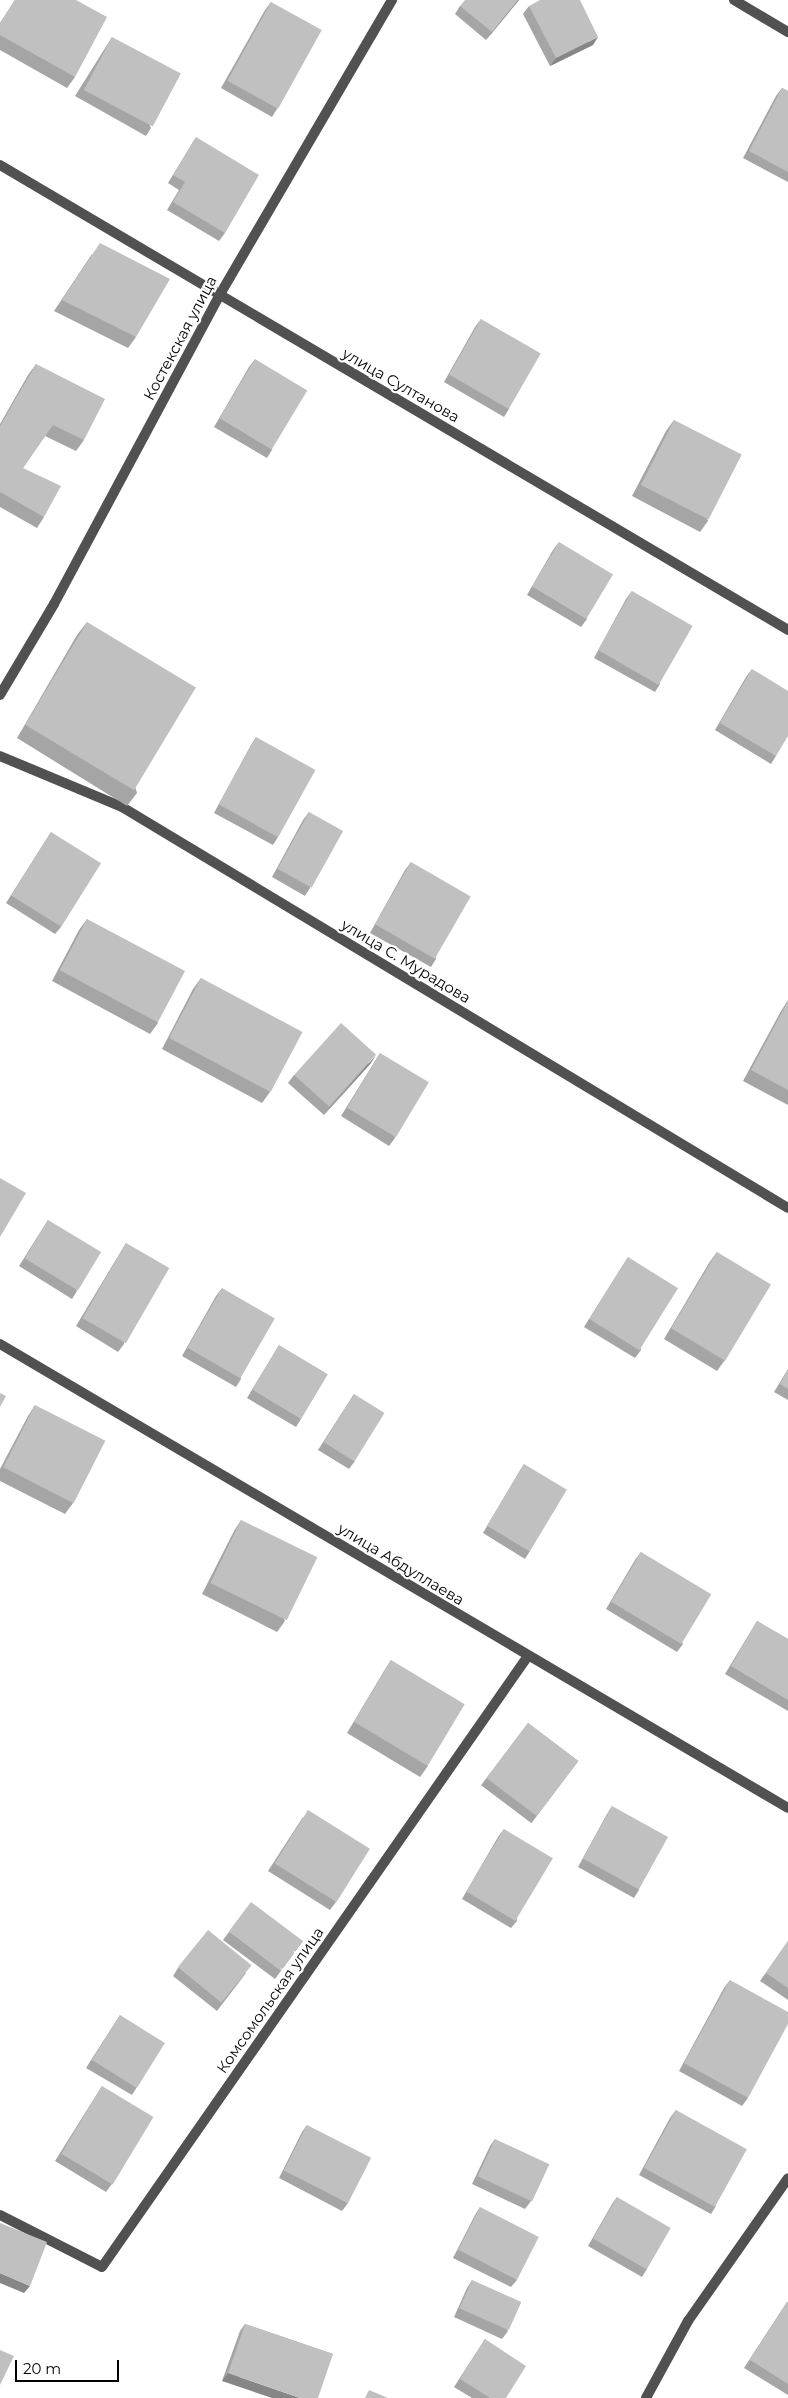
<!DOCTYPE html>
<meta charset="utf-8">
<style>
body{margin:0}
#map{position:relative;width:788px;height:2398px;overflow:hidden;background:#fff;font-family:Montserrat,sans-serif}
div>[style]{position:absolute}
.minor>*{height:10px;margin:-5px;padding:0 5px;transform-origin:5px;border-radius:5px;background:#515151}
.wall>*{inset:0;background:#a5a5a5;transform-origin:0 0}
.shaded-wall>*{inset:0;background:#868686}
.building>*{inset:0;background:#c0c0c0;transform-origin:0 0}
span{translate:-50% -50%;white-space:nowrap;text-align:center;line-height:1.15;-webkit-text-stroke:4.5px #fff;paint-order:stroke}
.street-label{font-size:15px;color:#000}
.scale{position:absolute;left:15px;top:2360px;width:104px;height:22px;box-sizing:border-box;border:2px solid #000;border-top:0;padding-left:6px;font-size:15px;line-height:18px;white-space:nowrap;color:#000;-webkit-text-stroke:4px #fff;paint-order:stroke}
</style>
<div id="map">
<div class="minor">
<div style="left:734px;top:0;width:63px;rotate:30.7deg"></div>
<div style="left:0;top:165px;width:915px;rotate:30.54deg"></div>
<div style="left:0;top:695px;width:106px;rotate:-59.3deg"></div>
<div style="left:54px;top:604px;width:349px;rotate:-61.8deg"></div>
<div style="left:219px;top:296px;width:343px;rotate:-59.7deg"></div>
<div style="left:0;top:756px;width:132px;rotate:22.7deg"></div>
<div style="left:122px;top:807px;width:777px;rotate:31.05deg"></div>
<div style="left:0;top:1344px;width:914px;rotate:30.49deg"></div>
<div style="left:0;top:2215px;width:114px;rotate:27deg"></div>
<div style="left:102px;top:2267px;width:745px;rotate:-55.12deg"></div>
<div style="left:646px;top:2398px;width:88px;rotate:-61.4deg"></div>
<div style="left:688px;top:2321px;width:174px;rotate:-55deg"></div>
</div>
<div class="wall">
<div style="clip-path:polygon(15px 0,76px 0,75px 77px,67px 88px,0 50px,0 23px)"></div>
<div style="clip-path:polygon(519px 0,486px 40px,455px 14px,460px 6px)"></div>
<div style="clip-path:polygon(271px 2px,277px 109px,272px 117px,221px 88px,265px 10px)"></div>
<div style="clip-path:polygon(529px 6px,593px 45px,550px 66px,523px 14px)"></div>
<div style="clip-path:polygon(112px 37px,151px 128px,146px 136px,75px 96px)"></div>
<div style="clip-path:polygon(782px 88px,788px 91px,788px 182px,743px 158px,776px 96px)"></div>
<div style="clip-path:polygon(196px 137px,225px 233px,219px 241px,167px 210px,179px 190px,168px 183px)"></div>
<div style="clip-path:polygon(92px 254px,136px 337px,128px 348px,54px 311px)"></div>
<div style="clip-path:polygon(481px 319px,509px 409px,504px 417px,444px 382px,475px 327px)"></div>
<div style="clip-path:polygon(255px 359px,272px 450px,267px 458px,214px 427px,249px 367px)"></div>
<div style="clip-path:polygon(36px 364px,84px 440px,76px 451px,45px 436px,23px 468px,44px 517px,37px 528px,0 507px,0 424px,28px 375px)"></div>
<div style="clip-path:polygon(674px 420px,708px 521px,700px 532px,632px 496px,666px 431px)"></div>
<div style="clip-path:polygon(559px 542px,587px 619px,581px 627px,527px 595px,553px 550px)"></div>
<div style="clip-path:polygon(632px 591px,660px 684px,655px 692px,594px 658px,626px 599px)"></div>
<div style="clip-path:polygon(87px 622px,137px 793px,127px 806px,17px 738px,77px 635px)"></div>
<div style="clip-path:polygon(752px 669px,776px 756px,771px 764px,715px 730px,746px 677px)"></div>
<div style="clip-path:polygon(256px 737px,278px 837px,273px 845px,214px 813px,251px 745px)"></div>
<div style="clip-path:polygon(309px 812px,310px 888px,305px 896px,272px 877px,303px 820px)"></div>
<div style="clip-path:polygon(51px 832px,61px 927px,55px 934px,6px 903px)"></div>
<div style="clip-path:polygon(411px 862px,436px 959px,431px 967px,370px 933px,405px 870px)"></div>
<div style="clip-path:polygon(87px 919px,158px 1023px,150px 1034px,52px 981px,79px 930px)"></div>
<div style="clip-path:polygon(201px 978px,270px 1092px,262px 1103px,162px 1049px,193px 989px)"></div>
<div style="clip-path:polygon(788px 1000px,788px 1105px,743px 1081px,781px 1011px)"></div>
<div style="clip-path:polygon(380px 1053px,395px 1138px,389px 1146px,341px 1116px)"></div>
<div style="clip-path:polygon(371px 1063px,324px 1115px,288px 1083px,294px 1075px)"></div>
<div style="clip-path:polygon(48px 1220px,77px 1291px,72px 1299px,19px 1266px)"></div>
<div style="clip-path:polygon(126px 1243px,124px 1344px,118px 1352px,76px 1326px)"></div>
<div style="clip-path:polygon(717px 1252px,725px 1360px,717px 1371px,664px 1339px,709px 1263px)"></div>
<div style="clip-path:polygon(628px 1257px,641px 1350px,635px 1358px,584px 1327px)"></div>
<div style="clip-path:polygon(222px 1288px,241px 1379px,236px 1387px,182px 1356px,216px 1296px)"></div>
<div style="clip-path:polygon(279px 1345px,301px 1419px,296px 1427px,247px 1398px)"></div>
<div style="clip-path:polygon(788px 1369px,788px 1400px,774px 1392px)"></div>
<div style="clip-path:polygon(354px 1394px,355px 1461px,349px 1469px,318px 1450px)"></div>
<div style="clip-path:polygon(35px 1405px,73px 1503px,65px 1514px,0 1481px,0 1469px,28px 1416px)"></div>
<div style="clip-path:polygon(524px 1464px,530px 1551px,525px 1559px,483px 1533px,519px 1472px)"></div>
<div style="clip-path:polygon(241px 1520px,285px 1621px,277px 1632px,202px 1594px,234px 1531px)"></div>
<div style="clip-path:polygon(641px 1552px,683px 1644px,677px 1652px,606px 1609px,635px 1560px)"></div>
<div style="clip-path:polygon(757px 1621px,788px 1639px,788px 1711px,725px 1674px)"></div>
<div style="clip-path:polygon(391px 1660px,428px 1766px,420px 1777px,347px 1733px,384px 1671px)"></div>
<div style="left:528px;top:1723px;width:63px;height:78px;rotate:37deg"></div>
<div style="clip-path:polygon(612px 1806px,639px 1890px,634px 1898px,578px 1867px,607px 1814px)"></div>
<div style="clip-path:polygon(303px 1817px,336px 1902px,330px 1910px,268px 1871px)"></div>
<div style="clip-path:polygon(504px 1829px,517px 1921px,511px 1928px,462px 1899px,498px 1837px)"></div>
<div style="clip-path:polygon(229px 1932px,303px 1941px,275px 1979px,223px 1940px)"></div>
<div style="clip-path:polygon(788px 1941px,788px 2000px,760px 1981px)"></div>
<div style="clip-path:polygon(178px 1968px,246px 1973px,217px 2011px,173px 1976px)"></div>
<div style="clip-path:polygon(730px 1980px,748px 2098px,742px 2106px,679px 2071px,724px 1988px)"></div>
<div style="clip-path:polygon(120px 2015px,137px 2087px,132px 2095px,86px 2068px)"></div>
<div style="clip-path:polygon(102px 2086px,112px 2184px,106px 2192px,55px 2161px)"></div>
<div style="clip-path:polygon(676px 2110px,716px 2206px,711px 2214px,639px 2175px,670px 2118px)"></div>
<div style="clip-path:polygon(307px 2125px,348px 2203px,342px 2211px,279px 2178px,302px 2132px)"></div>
<div style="clip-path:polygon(495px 2139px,531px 2201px,525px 2209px,472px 2184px,490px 2146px)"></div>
<div style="clip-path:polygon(617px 2197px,647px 2269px,642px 2277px,588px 2246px,612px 2204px)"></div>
<div style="clip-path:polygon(480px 2207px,517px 2280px,511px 2287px,453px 2258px,475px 2215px)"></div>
<div style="clip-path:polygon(472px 2280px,508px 2331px,502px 2339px,454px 2317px,467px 2288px)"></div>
<div style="clip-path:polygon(787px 2302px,788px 2302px,788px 2395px,744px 2368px)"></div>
<div style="clip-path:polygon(245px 2324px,333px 2354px,222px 2381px,240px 2331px)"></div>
<div style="clip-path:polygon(485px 2339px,506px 2398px,472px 2398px,454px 2387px)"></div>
</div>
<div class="shaded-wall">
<div style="clip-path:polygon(518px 0,519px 0,486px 40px,492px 32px)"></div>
<div style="clip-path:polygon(598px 37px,593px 45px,550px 66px,556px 58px)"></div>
<div style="clip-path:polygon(376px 1055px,371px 1063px,324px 1115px,330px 1108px)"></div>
<div style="clip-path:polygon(0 2273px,30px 2286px,24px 2293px,0 2283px)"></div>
<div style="clip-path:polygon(228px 2373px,300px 2398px,272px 2398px,222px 2381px)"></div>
</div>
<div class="building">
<div style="clip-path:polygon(15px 0,76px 0,107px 17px,75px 77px,0 35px,0 23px)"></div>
<div style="clip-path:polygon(465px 0,518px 0,492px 32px,460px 6px)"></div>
<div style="clip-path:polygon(540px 0,580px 0,598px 37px,556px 58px,529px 6px)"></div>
<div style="left:271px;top:2px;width:58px;height:90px;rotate:29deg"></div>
<div style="left:112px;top:37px;width:78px;height:60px;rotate:28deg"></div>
<div style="clip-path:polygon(782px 88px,788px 91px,788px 172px,749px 151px)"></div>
<div style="clip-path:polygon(196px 137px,259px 175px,225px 233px,173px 202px,185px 182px,173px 175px)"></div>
<div style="clip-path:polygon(100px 243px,170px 279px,136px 337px,62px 300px)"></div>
<div style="left:481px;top:319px;width:69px;height:64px;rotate:30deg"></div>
<div style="left:255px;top:359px;width:61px;height:69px;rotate:31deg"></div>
<div style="clip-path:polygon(36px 364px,105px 399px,84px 440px,53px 425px,23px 468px,61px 486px,44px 517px,0 492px,0 426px)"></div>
<div style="left:674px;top:420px;width:76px;height:73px;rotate:27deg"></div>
<div style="left:559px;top:542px;width:63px;height:52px;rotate:31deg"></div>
<div style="left:632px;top:591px;width:70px;height:68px;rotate:30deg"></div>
<div style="left:87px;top:622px;width:127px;height:120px;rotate:31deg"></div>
<div style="clip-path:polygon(752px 669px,788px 691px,788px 736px,776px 756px,720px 723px)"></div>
<div style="left:256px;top:737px;width:68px;height:77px;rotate:29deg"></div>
<div style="left:309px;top:812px;width:39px;height:65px;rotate:29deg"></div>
<div style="left:51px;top:832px;width:59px;height:75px;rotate:32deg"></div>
<div style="left:411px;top:862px;width:69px;height:72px;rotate:30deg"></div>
<div style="left:87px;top:919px;width:111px;height:58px;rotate:28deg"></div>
<div style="left:201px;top:978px;width:115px;height:68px;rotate:28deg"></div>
<div style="clip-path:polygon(788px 1001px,788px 1090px,751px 1070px)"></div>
<div style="left:341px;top:1023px;width:47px;height:70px;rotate:42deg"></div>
<div style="left:380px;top:1053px;width:57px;height:64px;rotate:31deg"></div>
<div style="clip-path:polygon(0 1178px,26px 1193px,0 1237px)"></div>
<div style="left:48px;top:1220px;width:62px;height:45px;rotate:31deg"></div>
<div style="left:126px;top:1243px;width:50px;height:87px;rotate:30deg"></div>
<div style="left:717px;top:1252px;width:63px;height:89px;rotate:31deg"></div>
<div style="left:628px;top:1257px;width:59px;height:73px;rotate:32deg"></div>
<div style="left:222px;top:1288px;width:61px;height:69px;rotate:30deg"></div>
<div style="left:279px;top:1345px;width:57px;height:52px;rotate:31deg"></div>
<div style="clip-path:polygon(788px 1370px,788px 1389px,780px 1384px)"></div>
<div style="clip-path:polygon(0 1393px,6px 1396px,0 1407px)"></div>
<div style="left:354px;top:1394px;width:36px;height:57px;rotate:32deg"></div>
<div style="left:35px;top:1405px;width:79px;height:70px;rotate:27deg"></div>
<div style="left:524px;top:1464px;width:50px;height:72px;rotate:31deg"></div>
<div style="left:241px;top:1520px;width:85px;height:70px;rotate:26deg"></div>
<div style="left:641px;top:1552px;width:82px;height:58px;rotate:31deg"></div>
<div style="clip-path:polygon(757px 1621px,788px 1639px,788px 1700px,731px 1666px)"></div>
<div style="left:391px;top:1660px;width:86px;height:72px;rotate:31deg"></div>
<div style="left:528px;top:1723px;width:63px;height:69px;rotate:37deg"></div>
<div style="left:612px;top:1806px;width:64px;height:60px;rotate:29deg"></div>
<div style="left:308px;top:1810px;width:73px;height:63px;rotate:32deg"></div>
<div style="left:504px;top:1829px;width:57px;height:73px;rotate:31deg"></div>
<div style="left:251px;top:1902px;width:65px;height:37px;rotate:37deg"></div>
<div style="left:208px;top:1930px;width:56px;height:48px;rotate:39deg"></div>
<div style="clip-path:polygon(788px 1941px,788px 1988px,766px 1973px)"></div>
<div style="clip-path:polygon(730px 1980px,788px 2012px,788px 2024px,748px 2098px,684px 2063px)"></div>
<div style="left:120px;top:2015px;width:53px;height:53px;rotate:32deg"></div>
<div style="left:102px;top:2086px;width:60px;height:79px;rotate:31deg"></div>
<div style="left:676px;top:2110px;width:81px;height:66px;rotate:29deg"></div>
<div style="left:307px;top:2125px;width:72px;height:51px;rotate:27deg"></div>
<div style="left:495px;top:2139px;width:60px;height:41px;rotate:25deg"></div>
<div style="left:617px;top:2197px;width:62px;height:48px;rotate:30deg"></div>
<div style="left:480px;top:2207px;width:66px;height:48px;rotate:27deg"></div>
<div style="clip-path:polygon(0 2223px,47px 2242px,30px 2286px,0 2273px)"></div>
<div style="left:472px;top:2280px;width:54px;height:31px;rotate:24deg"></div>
<div style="clip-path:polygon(787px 2302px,788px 2302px,788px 2384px,750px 2360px)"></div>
<div style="clip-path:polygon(245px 2324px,333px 2354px,318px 2398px,300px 2398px,228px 2373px)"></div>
<div style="clip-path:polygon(485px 2339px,526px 2366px,506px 2398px,490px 2398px,460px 2379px)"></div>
<div style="clip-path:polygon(0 2350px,14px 2356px,0 2385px)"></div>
<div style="clip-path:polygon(369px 2390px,388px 2398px,365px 2398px)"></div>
</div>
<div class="street-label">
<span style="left:180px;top:338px;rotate:-62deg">Костекская улица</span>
<span style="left:401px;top:385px;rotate:30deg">улица Султанова</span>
<span style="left:406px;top:961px;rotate:31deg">улица С. Мурадова</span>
<span style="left:401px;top:1564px;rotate:31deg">улица Абдуллаева</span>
<span style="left:270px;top:2000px;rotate:-55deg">Комсомольская улица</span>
</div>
<div class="scale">20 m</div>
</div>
